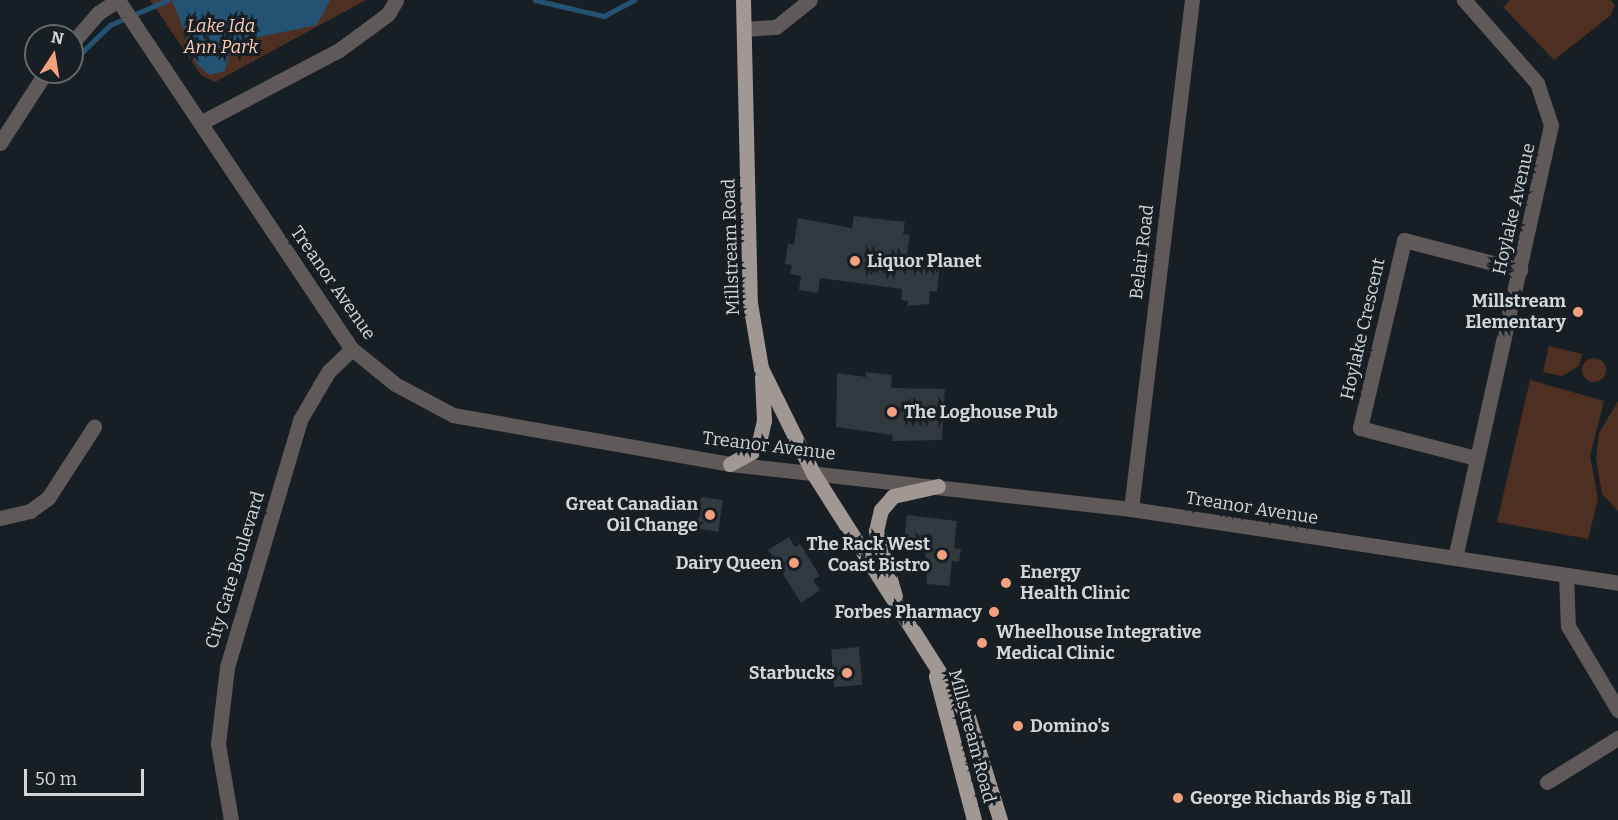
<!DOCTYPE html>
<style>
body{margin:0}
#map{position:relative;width:1618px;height:820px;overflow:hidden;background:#181f24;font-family:Bitter,serif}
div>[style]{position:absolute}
.green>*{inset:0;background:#4d3022}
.round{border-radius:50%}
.water>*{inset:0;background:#235273}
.stream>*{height:4.5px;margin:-2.25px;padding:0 2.25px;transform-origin:2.25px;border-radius:2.25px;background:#235273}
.building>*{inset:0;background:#31383e;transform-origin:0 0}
.minor>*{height:15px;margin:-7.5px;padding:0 7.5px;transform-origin:7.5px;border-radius:7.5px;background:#5f5a59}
.major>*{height:15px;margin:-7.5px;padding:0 7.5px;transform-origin:7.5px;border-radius:7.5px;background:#a19894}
.dots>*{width:16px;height:16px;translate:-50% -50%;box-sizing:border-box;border:3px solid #181f24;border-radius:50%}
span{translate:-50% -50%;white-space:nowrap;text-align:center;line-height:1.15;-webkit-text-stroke:6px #181f24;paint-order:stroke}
.park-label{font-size:18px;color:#fdccb7;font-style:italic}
.street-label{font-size:18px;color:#d1d6d9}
.poi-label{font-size:18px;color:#d1d6d9;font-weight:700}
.left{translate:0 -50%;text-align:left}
.right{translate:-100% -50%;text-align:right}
.north{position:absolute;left:24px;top:24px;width:60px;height:60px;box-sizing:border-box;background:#181f24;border:2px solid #62686c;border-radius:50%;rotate:12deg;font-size:16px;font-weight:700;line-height:24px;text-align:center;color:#d1d6d9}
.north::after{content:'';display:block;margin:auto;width:21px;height:27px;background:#f1a17d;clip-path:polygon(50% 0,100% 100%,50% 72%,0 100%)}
.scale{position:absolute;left:24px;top:769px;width:120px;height:27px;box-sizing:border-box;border:3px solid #d1d6d9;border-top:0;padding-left:8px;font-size:18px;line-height:21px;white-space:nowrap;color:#d1d6d9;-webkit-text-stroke:4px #181f24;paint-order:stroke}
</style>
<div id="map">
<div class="green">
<div style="clip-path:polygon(150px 0,366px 0,215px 82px,201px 75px)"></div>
<div style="clip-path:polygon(1510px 0,1610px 0,1615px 5px,1610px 16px,1554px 60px,1503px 7px)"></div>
<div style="clip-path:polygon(1549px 346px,1582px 354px,1579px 366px,1562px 376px,1543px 372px)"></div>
<div class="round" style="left:1582px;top:358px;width:24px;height:24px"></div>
<div style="clip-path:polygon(1530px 380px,1604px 401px,1590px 456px,1598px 499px,1588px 539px,1497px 522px)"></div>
<div style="clip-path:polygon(1618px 401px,1618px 511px,1602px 494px,1596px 458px,1599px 433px)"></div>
</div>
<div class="water">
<div style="clip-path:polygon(172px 0,330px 0,317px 25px,254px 38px,230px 50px,225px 71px,209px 75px,197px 64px)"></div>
</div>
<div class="stream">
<div style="left:535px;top:0;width:71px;rotate:13.1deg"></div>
<div style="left:604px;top:16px;width:34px;rotate:-28deg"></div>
<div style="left:72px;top:62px;width:53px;rotate:-44.2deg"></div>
<div style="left:110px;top:25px;width:63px;rotate:-23.3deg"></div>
<div style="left:57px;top:80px;width:11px;rotate:-49deg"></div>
</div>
<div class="building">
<div style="clip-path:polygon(854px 216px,905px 222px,903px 234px,910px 235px,906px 259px,940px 263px,937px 292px,930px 291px,929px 304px,907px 306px,908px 301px,901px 300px,902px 289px,820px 278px,818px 293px,799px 290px,801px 276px,790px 274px,792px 265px,785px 264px,788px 244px,794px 245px,798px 218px,852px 228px)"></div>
<div style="clip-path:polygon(866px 372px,892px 375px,891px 388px,945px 389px,942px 440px,892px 441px,893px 435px,836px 427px,837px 373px,866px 377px)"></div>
<div style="left:701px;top:497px;width:22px;height:32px;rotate:8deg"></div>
<div style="clip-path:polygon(907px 515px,957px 521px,954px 548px,961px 549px,959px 562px,952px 561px,949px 586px,927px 584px,925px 544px,904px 542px)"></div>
<div style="clip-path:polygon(789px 537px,795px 547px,800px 544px,820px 576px,813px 580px,820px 590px,801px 603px,768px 550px)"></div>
<div style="left:859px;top:647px;width:38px;height:28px;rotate:85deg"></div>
</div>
<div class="minor">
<div style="left:118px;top:0;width:420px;rotate:56.2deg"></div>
<div style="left:352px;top:349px;width:55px;rotate:39.1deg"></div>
<div style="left:395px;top:384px;width:66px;rotate:28.1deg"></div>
<div style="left:453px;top:415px;width:281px;rotate:10deg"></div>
<div style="left:730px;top:464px;width:404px;rotate:6.4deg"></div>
<div style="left:1131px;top:509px;width:493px;rotate:8.6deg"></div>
<div style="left:744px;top:29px;width:32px;rotate:-4deg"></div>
<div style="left:776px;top:27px;width:43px;rotate:-38.5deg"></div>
<div style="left:72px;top:43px;width:40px;rotate:-49deg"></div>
<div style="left:98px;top:13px;width:24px;rotate:-33deg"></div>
<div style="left:202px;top:122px;width:155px;rotate:-27.7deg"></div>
<div style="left:339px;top:50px;width:61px;rotate:-36.3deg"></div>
<div style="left:388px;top:14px;width:16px;rotate:-60deg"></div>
<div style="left:0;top:143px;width:85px;rotate:-57.1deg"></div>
<div style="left:1476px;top:458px;width:120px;rotate:-165.5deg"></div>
<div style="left:1360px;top:428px;width:193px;rotate:-76.8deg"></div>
<div style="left:1404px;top:240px;width:120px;rotate:14.5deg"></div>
<div style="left:1131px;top:509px;width:513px;rotate:-83.17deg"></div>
<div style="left:0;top:518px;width:31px;rotate:-13deg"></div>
<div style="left:30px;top:511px;width:22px;rotate:-36deg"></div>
<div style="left:48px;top:498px;width:85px;rotate:-57.1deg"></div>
<div style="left:1455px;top:558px;width:444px;rotate:-77.5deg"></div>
<div style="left:1551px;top:125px;width:44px;rotate:-108.4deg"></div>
<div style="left:1537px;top:83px;width:111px;rotate:-131.3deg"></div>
<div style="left:1566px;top:575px;width:51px;rotate:87.8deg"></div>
<div style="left:1568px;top:626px;width:98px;rotate:59.2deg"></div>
<div style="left:1547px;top:782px;width:84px;rotate:-31.8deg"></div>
<div style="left:231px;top:820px;width:77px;rotate:-99.7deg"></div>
<div style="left:218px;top:744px;width:78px;rotate:-83.3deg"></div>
<div style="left:227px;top:667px;width:258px;rotate:-73.5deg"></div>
<div style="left:300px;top:420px;width:56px;rotate:-59.7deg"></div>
<div style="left:328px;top:372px;width:33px;rotate:-44deg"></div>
</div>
<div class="major">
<div style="left:743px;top:0;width:303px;rotate:88.7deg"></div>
<div style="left:750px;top:303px;width:66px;rotate:80.4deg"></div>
<div style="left:761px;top:368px;width:117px;rotate:63.7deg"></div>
<div style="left:813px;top:473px;width:289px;rotate:57.6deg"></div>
<div style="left:968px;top:717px;width:108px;rotate:72.7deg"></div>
<div style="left:730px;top:464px;width:25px;rotate:-29deg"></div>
<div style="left:752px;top:452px;width:12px;rotate:-55deg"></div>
<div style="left:759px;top:442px;width:22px;rotate:-77deg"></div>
<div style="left:764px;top:421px;width:44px;rotate:-92.6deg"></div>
<div style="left:895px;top:596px;width:68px;rotate:-106.3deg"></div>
<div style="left:876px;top:531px;width:22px;rotate:-77deg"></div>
<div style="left:881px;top:510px;width:18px;rotate:-49deg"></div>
<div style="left:893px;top:496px;width:46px;rotate:-12.5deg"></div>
<div style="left:936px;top:676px;width:149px;rotate:75.2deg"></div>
</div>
<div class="dots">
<div style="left:855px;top:261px;background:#f1a17d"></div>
<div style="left:1578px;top:312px;background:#f1a17d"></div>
<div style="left:892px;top:412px;background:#f1a17d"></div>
<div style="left:710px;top:515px;background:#f1a17d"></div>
<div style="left:942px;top:555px;background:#f1a17d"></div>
<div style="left:794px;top:563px;background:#f1a17d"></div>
<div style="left:1006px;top:583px;background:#f1a17d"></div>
<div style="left:994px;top:612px;background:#f1a17d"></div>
<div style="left:982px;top:643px;background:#f1a17d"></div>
<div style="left:847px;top:673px;background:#f1a17d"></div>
<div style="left:1018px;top:726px;background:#f1a17d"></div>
<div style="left:1178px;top:798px;background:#f1a17d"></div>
</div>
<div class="park-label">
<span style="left:221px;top:37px">Lake Ida<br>Ann Park</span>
</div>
<div class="street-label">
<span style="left:1514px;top:209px;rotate:-77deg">Hoylake Avenue</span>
<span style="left:731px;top:247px;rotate:-92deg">Millstream Road</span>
<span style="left:1142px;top:252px;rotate:-83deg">Belair Road</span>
<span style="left:333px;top:283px;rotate:55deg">Treanor Avenue</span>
<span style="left:1363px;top:329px;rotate:-77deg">Hoylake Crescent</span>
<span style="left:769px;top:446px;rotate:7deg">Treanor Avenue</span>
<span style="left:1252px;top:508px;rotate:9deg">Treanor Avenue</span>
<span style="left:235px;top:570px;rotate:-73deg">City Gate Boulevard</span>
<span style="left:972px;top:736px;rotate:75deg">Millstream Road</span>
</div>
<div class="poi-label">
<span class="left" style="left:867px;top:261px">Liquor Planet</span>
<span class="right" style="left:1566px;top:312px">Millstream<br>Elementary</span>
<span class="left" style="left:904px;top:412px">The Loghouse Pub</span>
<span class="right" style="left:698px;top:515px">Great Canadian<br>Oil Change</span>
<span class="right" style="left:930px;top:555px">The Rack West<br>Coast Bistro</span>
<span class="right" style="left:782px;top:563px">Dairy Queen</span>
<span class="left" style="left:1020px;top:583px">Energy<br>Health Clinic</span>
<span class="right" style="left:982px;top:612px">Forbes Pharmacy</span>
<span class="left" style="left:996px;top:643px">Wheelhouse Integrative<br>Medical Clinic</span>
<span class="right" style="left:835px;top:673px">Starbucks</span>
<span class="left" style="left:1030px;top:726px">Domino's</span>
<span class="left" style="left:1190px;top:798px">George Richards Big &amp; Tall</span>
</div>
<div class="north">N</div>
<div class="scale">50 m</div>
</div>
